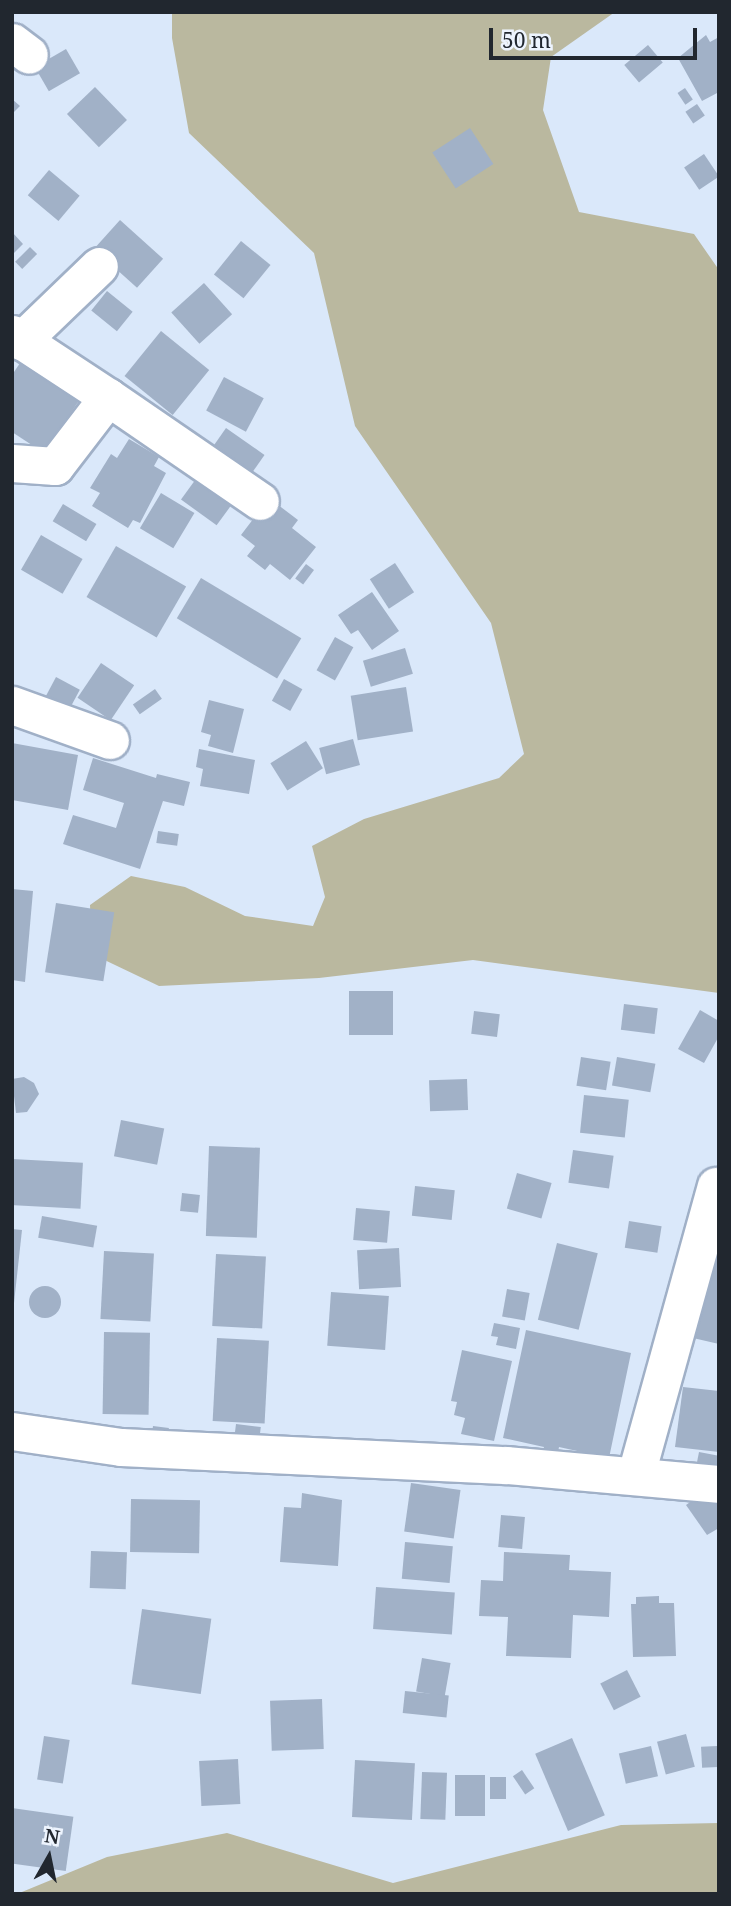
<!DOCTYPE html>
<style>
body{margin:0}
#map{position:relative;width:731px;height:1906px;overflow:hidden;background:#dae8fa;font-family:"Noto Serif",serif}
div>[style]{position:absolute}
.green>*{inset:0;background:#bab89f}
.building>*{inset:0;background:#a1b1c7;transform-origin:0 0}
.round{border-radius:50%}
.roads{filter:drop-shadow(2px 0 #a0b0c7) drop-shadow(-2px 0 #a0b0c7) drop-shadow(0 2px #a0b0c7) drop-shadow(0 -2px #a0b0c7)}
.minor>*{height:37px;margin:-18.5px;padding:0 18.5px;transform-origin:18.5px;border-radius:18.5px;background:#fff}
span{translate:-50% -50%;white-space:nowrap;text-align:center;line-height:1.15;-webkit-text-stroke:6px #edf4fe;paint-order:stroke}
.frame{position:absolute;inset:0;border:14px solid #21272f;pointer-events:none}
.north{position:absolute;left:14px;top:1822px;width:70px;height:70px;-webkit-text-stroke:5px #edf4fe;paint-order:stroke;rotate:9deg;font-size:19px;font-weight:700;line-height:28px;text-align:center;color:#21272f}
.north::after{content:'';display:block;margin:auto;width:24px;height:32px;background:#21272f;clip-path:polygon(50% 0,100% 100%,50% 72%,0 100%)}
.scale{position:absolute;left:489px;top:28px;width:208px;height:32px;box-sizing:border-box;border:4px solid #21272f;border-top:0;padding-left:9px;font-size:21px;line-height:24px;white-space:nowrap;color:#21272f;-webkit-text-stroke:5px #edf4fe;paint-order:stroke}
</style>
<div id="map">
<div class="green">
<div style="clip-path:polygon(172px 12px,615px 12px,551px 57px,543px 110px,579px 212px,694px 234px,719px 270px,719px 993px,473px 960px,319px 978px,159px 986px,92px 954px,90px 905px,131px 876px,185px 887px,245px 916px,313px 926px,325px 897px,312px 846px,364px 819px,499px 778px,524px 754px,491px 623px,355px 426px,314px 253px,189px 133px,172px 38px)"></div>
<div style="clip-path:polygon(719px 1823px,719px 1894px,17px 1894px,107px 1857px,227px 1833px,393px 1883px,621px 1825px)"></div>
</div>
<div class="building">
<div style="clip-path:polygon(706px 35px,710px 42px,719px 37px,719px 92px,702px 101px,678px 58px)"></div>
<div style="left:648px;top:45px;width:23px;height:31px;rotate:50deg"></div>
<div style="left:66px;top:49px;width:28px;height:36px;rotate:60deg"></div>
<div style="left:95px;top:87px;width:46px;height:39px;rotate:46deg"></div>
<div style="left:685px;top:88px;width:14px;height:9px;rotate:56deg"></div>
<div style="clip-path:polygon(12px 99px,20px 106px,12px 114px)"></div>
<div style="left:697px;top:104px;width:14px;height:14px;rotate:56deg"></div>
<div style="left:470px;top:128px;width:43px;height:45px;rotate:57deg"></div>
<div style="left:704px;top:154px;width:27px;height:24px;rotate:56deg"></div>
<div style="left:49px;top:170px;width:40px;height:33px;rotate:40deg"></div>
<div style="left:120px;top:220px;width:58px;height:39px;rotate:42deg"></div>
<div style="clip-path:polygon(12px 232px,23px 244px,12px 255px)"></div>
<div style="left:241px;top:241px;width:38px;height:43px;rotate:39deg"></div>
<div style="left:30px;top:247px;width:10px;height:21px;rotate:45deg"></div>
<div style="left:204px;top:283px;width:42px;height:44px;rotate:48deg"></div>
<div style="left:107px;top:291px;width:33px;height:25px;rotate:39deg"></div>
<div style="left:161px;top:331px;width:62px;height:58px;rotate:39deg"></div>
<div style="clip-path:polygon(20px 363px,78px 402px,44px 453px,12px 432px,12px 375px)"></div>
<div style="left:224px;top:377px;width:45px;height:38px;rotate:28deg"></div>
<div style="left:226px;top:428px;width:47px;height:39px;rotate:35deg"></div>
<div style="clip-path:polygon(129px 439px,159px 457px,154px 466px,166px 473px,140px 523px,133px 520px,128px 528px,92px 506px,100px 493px,90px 488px,111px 454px,117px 458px)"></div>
<div style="left:201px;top:472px;width:44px;height:34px;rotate:36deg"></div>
<div style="left:161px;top:493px;width:39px;height:41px;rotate:31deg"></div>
<div style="clip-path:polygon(269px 498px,298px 520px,292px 528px,316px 547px,290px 580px,270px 564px,265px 570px,247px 556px,255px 546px,241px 535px)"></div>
<div style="left:63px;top:504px;width:39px;height:20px;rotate:31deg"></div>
<div style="left:41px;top:535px;width:48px;height:40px;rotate:30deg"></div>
<div style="left:116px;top:546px;width:81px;height:59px;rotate:30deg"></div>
<div style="left:395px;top:563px;width:35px;height:30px;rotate:57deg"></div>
<div style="left:306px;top:564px;width:10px;height:18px;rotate:37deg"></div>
<div style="left:201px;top:578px;width:117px;height:47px;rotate:31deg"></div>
<div style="clip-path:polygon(372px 592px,399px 631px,372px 650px,358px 630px,351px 634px,338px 615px)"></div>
<div style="left:335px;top:637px;width:21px;height:38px;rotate:29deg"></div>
<div style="left:405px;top:648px;width:27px;height:44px;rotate:73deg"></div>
<div style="left:101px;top:663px;width:40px;height:42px;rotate:34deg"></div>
<div style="left:56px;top:677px;width:27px;height:22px;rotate:28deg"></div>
<div style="left:284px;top:679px;width:21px;height:25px;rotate:29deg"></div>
<div style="left:406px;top:687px;width:45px;height:56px;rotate:81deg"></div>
<div style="left:155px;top:689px;width:12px;height:27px;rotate:55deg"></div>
<div style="clip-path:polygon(209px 700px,244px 709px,233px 753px,208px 746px,211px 735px,201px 732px)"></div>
<div style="left:353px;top:739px;width:27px;height:35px;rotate:75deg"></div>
<div style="left:306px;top:741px;width:32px;height:42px;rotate:58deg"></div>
<div style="clip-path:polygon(12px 743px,78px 755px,68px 810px,12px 800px)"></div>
<div style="clip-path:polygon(199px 749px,255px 760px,249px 794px,200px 786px,203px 769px,196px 767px)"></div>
<div style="clip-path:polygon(93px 758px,156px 778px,157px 774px,190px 782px,184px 806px,163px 801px,140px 869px,63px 844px,73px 815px,116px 828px,124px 803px,83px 790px)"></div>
<div style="left:158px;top:831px;width:21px;height:12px;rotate:8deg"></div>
<div style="clip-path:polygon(12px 889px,33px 891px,25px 982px,12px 980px)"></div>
<div style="left:56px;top:903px;width:59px;height:70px;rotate:9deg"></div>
<div style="left:349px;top:991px;width:44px;height:44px"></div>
<div style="left:624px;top:1004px;width:34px;height:26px;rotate:7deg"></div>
<div style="clip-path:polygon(700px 1010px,719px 1021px,719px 1036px,704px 1063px,678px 1049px)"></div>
<div style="left:474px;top:1011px;width:26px;height:23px;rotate:7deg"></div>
<div style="left:581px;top:1057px;width:30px;height:29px;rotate:9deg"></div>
<div style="left:617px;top:1057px;width:39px;height:29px;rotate:10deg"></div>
<div style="clip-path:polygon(24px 1077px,34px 1083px,39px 1094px,27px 1112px,16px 1113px,12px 1079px)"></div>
<div style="left:467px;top:1079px;width:31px;height:38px;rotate:88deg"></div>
<div style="left:584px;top:1095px;width:45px;height:38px;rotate:6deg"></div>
<div style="left:121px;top:1120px;width:44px;height:37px;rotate:11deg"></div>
<div style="left:209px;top:1146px;width:51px;height:90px;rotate:2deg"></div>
<div style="left:573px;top:1150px;width:41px;height:33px;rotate:8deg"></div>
<div style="left:12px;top:1159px;width:71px;height:46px;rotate:3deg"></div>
<div style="left:517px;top:1173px;width:36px;height:37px;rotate:16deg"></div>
<div style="left:415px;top:1186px;width:40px;height:30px;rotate:6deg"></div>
<div style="left:182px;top:1193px;width:18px;height:18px;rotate:6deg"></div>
<div style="left:356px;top:1208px;width:34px;height:32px;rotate:5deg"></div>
<div style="left:42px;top:1216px;width:56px;height:22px;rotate:10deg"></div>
<div style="left:629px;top:1221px;width:33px;height:27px;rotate:9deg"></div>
<div style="clip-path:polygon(12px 1229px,22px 1230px,14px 1303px,12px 1303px)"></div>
<div style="clip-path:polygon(719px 1238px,719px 1344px,693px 1338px)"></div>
<div style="left:557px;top:1243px;width:42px;height:79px;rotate:14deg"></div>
<div style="left:399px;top:1248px;width:39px;height:42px;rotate:87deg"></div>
<div style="left:104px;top:1251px;width:50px;height:68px;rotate:3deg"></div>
<div style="left:216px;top:1254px;width:50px;height:72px;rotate:3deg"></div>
<div class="round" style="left:29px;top:1286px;width:32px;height:32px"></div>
<div style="left:507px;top:1289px;width:23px;height:28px;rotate:10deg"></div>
<div style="left:331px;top:1292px;width:58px;height:54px;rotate:4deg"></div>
<div style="clip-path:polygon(494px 1323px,520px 1328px,516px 1349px,496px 1345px,498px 1337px,491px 1336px)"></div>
<div style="clip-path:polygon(526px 1330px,631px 1353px,609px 1458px,559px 1447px,557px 1457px,542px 1454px,544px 1447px,503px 1438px)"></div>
<div style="left:104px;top:1332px;width:46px;height:82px;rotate:1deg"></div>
<div style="left:217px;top:1338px;width:52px;height:83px;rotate:3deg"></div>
<div style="clip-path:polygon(462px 1350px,512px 1361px,494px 1441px,461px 1434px,465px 1418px,454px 1415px,457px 1402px,451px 1401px)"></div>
<div style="clip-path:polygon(683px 1387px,719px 1391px,719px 1452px,675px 1447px)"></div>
<div style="left:236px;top:1424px;width:25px;height:20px;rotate:7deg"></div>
<div style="left:153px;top:1426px;width:16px;height:12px;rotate:7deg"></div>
<div style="left:699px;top:1452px;width:20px;height:13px;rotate:11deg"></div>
<div style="left:411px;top:1483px;width:50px;height:49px;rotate:8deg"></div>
<div style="clip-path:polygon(710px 1488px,719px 1501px,719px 1528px,707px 1535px,686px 1505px)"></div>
<div style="clip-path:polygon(302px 1493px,342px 1500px,338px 1566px,280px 1562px,284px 1507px,301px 1508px)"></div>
<div style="left:131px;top:1499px;width:69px;height:53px;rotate:1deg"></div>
<div style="left:501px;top:1515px;width:24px;height:32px;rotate:5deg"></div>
<div style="left:405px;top:1542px;width:48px;height:37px;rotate:5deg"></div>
<div style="left:91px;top:1551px;width:36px;height:37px;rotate:2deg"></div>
<div style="clip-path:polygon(504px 1552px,570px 1555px,569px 1570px,611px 1572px,609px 1617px,573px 1615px,571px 1658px,506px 1656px,508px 1617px,479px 1616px,481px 1580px,503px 1581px)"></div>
<div style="left:376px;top:1587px;width:79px;height:42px;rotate:4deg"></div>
<div style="clip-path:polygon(659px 1596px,659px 1603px,674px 1603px,676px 1656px,633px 1657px,631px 1604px,636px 1604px,636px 1597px)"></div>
<div style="left:142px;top:1609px;width:70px;height:76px;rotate:8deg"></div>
<div style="left:422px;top:1658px;width:29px;height:34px;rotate:10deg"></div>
<div style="left:627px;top:1670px;width:30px;height:30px;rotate:63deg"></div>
<div style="left:405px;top:1691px;width:44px;height:22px;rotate:6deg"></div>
<div style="left:322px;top:1699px;width:50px;height:52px;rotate:88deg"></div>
<div style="left:686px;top:1734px;width:34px;height:30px;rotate:75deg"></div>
<div style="left:44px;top:1736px;width:26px;height:44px;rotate:9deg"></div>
<div style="left:572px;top:1738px;width:84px;height:40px;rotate:67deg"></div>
<div style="left:651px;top:1746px;width:31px;height:33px;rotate:77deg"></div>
<div style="left:717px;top:1746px;width:21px;height:16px;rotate:87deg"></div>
<div style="left:238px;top:1759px;width:45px;height:39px;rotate:87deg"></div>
<div style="left:355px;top:1760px;width:60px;height:57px;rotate:3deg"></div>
<div style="left:522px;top:1770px;width:22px;height:11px;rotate:56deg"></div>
<div style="left:422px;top:1772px;width:25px;height:47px;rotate:2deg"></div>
<div style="left:455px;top:1775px;width:30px;height:41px"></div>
<div style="left:490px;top:1777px;width:16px;height:22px"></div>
<div style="left:12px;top:1808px;width:62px;height:55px;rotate:8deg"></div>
</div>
<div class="roads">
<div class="minor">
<div style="left:12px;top:42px;width:21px;rotate:37deg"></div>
<div style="left:12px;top:334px;width:115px;rotate:33.3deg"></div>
<div style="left:108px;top:397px;width:87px;rotate:127.5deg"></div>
<div style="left:55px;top:466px;width:43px;rotate:-176deg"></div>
<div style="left:21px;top:341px;width:108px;rotate:-43.9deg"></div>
<div style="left:108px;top:397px;width:184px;rotate:34.4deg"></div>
<div style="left:12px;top:705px;width:104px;rotate:19.7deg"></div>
<div style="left:12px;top:1431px;width:110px;rotate:8.4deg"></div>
<div style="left:121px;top:1447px;width:386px;rotate:2.7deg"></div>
<div style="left:507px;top:1465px;width:213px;rotate:5.1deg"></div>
<div style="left:636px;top:1474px;width:299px;rotate:-74.5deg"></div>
</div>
</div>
<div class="frame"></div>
<div class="north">N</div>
<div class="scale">50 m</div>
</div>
